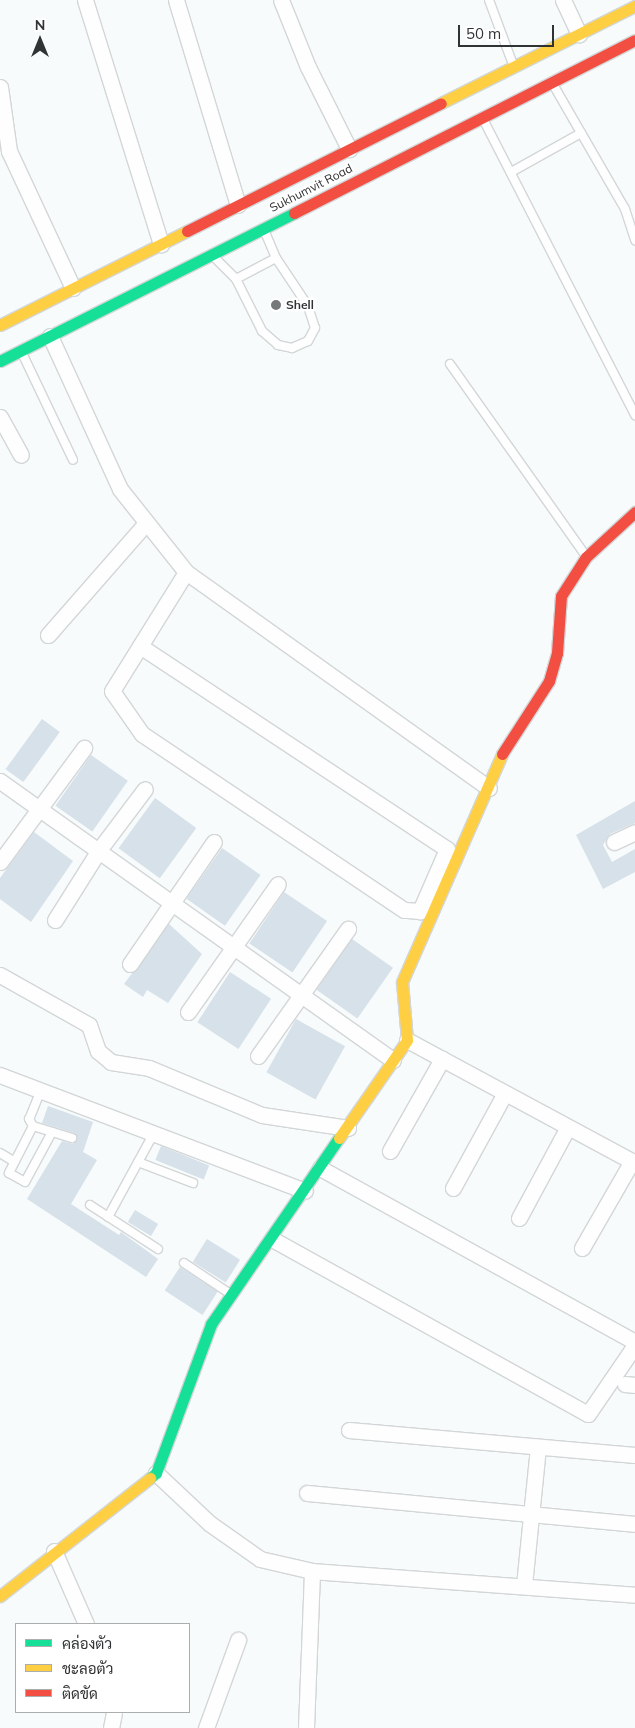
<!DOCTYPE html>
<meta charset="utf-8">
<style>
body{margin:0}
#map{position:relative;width:635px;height:1728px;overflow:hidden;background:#f7fbfc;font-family:Mulish,Sarabun,sans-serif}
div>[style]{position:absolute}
.building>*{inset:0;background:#d7e1e9;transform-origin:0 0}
.roads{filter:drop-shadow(1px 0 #d3d6d7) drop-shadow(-1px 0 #d3d6d7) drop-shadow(0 1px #d3d6d7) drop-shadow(0 -1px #d3d6d7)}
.lane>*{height:8px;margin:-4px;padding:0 4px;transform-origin:4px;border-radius:4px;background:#fefeff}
.street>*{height:15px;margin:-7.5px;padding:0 7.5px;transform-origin:7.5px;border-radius:7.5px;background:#fefeff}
.fast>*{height:11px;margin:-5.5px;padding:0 5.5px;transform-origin:5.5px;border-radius:5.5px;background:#16e098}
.slow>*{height:11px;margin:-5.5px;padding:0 5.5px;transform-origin:5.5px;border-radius:5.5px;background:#ffcf43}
.jam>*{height:11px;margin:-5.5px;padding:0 5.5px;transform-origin:5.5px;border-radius:5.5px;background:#f24e42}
.dots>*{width:14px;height:14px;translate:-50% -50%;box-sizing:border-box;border:2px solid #fff;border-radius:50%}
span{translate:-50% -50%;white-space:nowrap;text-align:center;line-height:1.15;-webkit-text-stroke:4.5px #fff;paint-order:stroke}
.street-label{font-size:12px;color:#303333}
.poi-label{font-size:12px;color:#303333;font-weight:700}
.left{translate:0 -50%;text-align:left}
.legend{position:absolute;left:15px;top:1623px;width:175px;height:90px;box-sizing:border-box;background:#fff;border:1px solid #acadad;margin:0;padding:6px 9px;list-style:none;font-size:15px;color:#303333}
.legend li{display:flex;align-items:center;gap:10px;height:25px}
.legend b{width:25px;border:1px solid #acadad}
.north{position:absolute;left:15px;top:15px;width:50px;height:50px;-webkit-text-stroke:4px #fff;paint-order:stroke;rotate:0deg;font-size:14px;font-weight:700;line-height:20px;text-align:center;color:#303333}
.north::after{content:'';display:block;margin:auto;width:18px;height:22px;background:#303333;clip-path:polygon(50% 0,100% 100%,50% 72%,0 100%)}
.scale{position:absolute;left:458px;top:25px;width:96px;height:22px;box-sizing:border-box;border:2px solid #303333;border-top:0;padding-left:6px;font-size:15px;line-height:18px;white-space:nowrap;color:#303333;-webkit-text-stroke:4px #fff;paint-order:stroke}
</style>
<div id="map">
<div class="building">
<div style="left:42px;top:719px;width:22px;height:62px;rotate:36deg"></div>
<div style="left:91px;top:755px;width:45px;height:62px;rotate:35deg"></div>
<div style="left:155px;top:798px;width:51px;height:62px;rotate:36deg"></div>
<div style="clip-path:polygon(635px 801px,635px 823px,610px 834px,603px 845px,612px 862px,635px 849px,635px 872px,603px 889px,576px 835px)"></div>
<div style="clip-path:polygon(34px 832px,73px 861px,31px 922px,0 899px,0 878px)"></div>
<div style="left:222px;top:848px;width:47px;height:62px;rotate:35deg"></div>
<div style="left:284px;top:892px;width:52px;height:62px;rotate:34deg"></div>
<div style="clip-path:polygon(169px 924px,202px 954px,168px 1003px,147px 990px,143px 997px,124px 984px)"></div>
<div style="left:352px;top:939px;width:50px;height:62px;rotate:35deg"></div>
<div style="left:230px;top:972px;width:49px;height:60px;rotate:33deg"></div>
<div style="left:296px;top:1019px;width:56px;height:61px;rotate:29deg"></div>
<div style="clip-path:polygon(48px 1106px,93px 1122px,83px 1152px,97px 1160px,71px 1204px,119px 1235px,121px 1232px,158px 1259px,146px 1277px,27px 1199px,62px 1141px,73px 1144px,77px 1139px,74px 1133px,42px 1123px)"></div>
<div style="left:161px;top:1146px;width:52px;height:15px;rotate:22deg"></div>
<div style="left:135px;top:1210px;width:27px;height:14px;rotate:31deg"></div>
<div style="left:207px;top:1239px;width:39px;height:27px;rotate:32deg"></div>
<div style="left:180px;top:1267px;width:45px;height:28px;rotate:33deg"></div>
</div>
<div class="roads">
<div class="lane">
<div style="left:489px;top:0;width:66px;rotate:69.6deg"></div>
<div style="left:554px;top:86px;width:142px;rotate:60deg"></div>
<div style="left:625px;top:209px;width:33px;rotate:72deg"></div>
<div style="left:484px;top:121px;width:331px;rotate:62.8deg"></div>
<div style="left:513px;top:171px;width:78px;rotate:-29.2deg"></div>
<div style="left:214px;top:257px;width:31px;rotate:45deg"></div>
<div style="left:236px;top:279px;width:58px;rotate:63.4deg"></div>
<div style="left:262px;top:331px;width:21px;rotate:41deg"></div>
<div style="left:278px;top:345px;width:14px;rotate:12deg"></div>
<div style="left:292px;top:348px;width:17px;rotate:-24deg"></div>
<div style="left:308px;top:341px;width:15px;rotate:-62deg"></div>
<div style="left:315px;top:328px;width:23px;rotate:-108deg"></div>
<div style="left:308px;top:306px;width:58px;rotate:-123.7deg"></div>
<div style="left:276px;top:258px;width:28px;rotate:-113deg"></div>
<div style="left:236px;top:279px;width:45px;rotate:-27.7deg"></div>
<div style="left:23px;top:355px;width:116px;rotate:64.5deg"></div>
<div style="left:450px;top:364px;width:234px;rotate:54.7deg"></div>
<div style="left:41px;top:1090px;width:31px;rotate:112deg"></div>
<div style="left:29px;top:1119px;width:8px;rotate:60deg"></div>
<div style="left:33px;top:1126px;width:41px;rotate:17.1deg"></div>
<div style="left:33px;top:1126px;width:53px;rotate:117.1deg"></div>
<div style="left:9px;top:1173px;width:18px;rotate:29deg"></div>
<div style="left:25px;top:1182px;width:57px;rotate:-61.6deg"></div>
<div style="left:0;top:1153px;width:17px;rotate:31deg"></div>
<div style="left:138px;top:1162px;width:59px;rotate:20.9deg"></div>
<div style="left:90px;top:1205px;width:81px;rotate:32.9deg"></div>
<div style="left:108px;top:1217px;width:96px;rotate:-61.3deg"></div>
<div style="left:184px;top:1263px;width:54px;rotate:33.7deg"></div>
</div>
<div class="street">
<div style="left:85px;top:0;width:256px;rotate:72.7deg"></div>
<div style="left:176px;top:0;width:214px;rotate:73.2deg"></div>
<div style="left:281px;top:0;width:72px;rotate:68.1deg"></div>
<div style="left:308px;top:67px;width:92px;rotate:63.4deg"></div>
<div style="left:563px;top:0;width:38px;rotate:65deg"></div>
<div style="left:0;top:87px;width:65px;rotate:82deg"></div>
<div style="left:9px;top:151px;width:151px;rotate:65deg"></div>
<div style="left:50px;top:336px;width:168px;rotate:65.4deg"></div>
<div style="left:120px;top:489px;width:106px;rotate:51.5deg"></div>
<div style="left:186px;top:572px;width:372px;rotate:35.5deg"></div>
<div style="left:0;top:417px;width:43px;rotate:61.1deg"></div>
<div style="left:48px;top:635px;width:149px;rotate:-48.8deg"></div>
<div style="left:140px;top:646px;width:368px;rotate:33.5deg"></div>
<div style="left:447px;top:849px;width:68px;rotate:113.5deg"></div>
<div style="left:420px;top:911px;width:16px;rotate:-176deg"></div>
<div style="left:404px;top:910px;width:316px;rotate:-146.1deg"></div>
<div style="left:142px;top:734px;width:52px;rotate:-124.9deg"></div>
<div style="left:112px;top:691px;width:53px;rotate:-58.1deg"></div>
<div style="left:140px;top:646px;width:87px;rotate:-58.1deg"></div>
<div style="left:0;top:781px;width:482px;rotate:35.4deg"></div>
<div style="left:614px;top:842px;width:23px;rotate:-25deg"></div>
<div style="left:0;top:862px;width:142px;rotate:-53.6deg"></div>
<div style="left:55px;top:920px;width:83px;rotate:-57.8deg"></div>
<div style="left:99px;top:850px;width:76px;rotate:-53deg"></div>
<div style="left:130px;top:964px;width:148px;rotate:-55.5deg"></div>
<div style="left:0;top:975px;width:102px;rotate:29.3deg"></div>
<div style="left:89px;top:1025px;width:28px;rotate:71deg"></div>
<div style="left:98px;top:1051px;width:17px;rotate:40deg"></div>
<div style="left:111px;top:1062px;width:38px;rotate:9deg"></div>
<div style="left:149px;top:1068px;width:122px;rotate:22.6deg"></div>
<div style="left:262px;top:1115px;width:87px;rotate:8.6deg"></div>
<div style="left:188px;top:1012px;width:156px;rotate:-54.9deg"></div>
<div style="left:407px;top:1040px;width:259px;rotate:28.3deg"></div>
<div style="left:258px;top:1056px;width:156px;rotate:-54.7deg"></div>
<div style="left:0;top:1075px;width:326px;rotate:20.8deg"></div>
<div style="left:390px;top:1151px;width:106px;rotate:-60.5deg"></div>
<div style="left:320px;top:1168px;width:360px;rotate:28.9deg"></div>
<div style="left:453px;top:1188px;width:108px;rotate:-61.3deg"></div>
<div style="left:519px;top:1218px;width:103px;rotate:-61.7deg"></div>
<div style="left:272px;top:1239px;width:361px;rotate:29deg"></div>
<div style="left:588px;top:1414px;width:83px;rotate:-55.7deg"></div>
<div style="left:582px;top:1248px;width:100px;rotate:-60.1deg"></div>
<div style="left:625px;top:1384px;width:10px;rotate:6deg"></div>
<div style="left:349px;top:1430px;width:287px;rotate:5deg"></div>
<div style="left:156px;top:1473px;width:73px;rotate:43.3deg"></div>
<div style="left:209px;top:1523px;width:62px;rotate:35.2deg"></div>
<div style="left:260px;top:1559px;width:53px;rotate:13deg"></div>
<div style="left:312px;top:1571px;width:324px;rotate:4.2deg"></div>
<div style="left:307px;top:1493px;width:329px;rotate:5.4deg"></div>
<div style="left:54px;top:1551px;width:80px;rotate:66.3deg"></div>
<div style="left:524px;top:1585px;width:139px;rotate:-84.2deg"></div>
<div style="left:111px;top:1728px;width:16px;rotate:-79deg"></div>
<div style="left:206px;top:1728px;width:94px;rotate:-70deg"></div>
<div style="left:306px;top:1728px;width:157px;rotate:-87.8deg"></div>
</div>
<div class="fast">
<div style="left:0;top:361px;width:329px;rotate:-26.7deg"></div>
<div style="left:150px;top:1478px;width:8px;rotate:-40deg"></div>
<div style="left:156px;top:1473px;width:159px;rotate:-69.7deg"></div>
<div style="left:211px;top:1324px;width:226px;rotate:-55.5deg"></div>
</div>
<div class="slow">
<div style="left:441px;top:103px;width:217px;rotate:-26.6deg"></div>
<div style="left:0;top:325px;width:209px;rotate:-26.7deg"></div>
<div style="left:339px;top:1138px;width:119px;rotate:-55.2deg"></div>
<div style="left:407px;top:1040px;width:58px;rotate:-94.9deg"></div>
<div style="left:402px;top:982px;width:249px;rotate:-66.3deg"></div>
<div style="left:0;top:1596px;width:191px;rotate:-38.2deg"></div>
</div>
<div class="jam">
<div style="left:294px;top:213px;width:382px;rotate:-26.9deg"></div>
<div style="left:187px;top:231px;width:284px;rotate:-26.7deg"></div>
<div style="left:502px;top:754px;width:87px;rotate:-57.2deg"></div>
<div style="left:549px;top:681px;width:29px;rotate:-74deg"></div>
<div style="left:557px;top:653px;width:57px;rotate:-86deg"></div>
<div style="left:561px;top:596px;width:46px;rotate:-57.3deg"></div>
<div style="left:586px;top:557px;width:67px;rotate:-42.6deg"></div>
</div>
</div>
<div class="dots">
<div style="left:276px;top:305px;background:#767979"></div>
</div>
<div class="street-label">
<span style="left:311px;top:188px;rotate:-27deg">Sukhumvit Road</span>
</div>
<div class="poi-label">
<span class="left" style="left:286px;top:305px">Shell</span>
</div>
<ul class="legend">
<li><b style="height:6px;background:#16e098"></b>คล่องตัว</li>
<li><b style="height:6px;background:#ffcf43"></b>ชะลอตัว</li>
<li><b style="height:6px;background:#f24e42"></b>ติดขัด</li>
</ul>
<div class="north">N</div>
<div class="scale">50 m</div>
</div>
